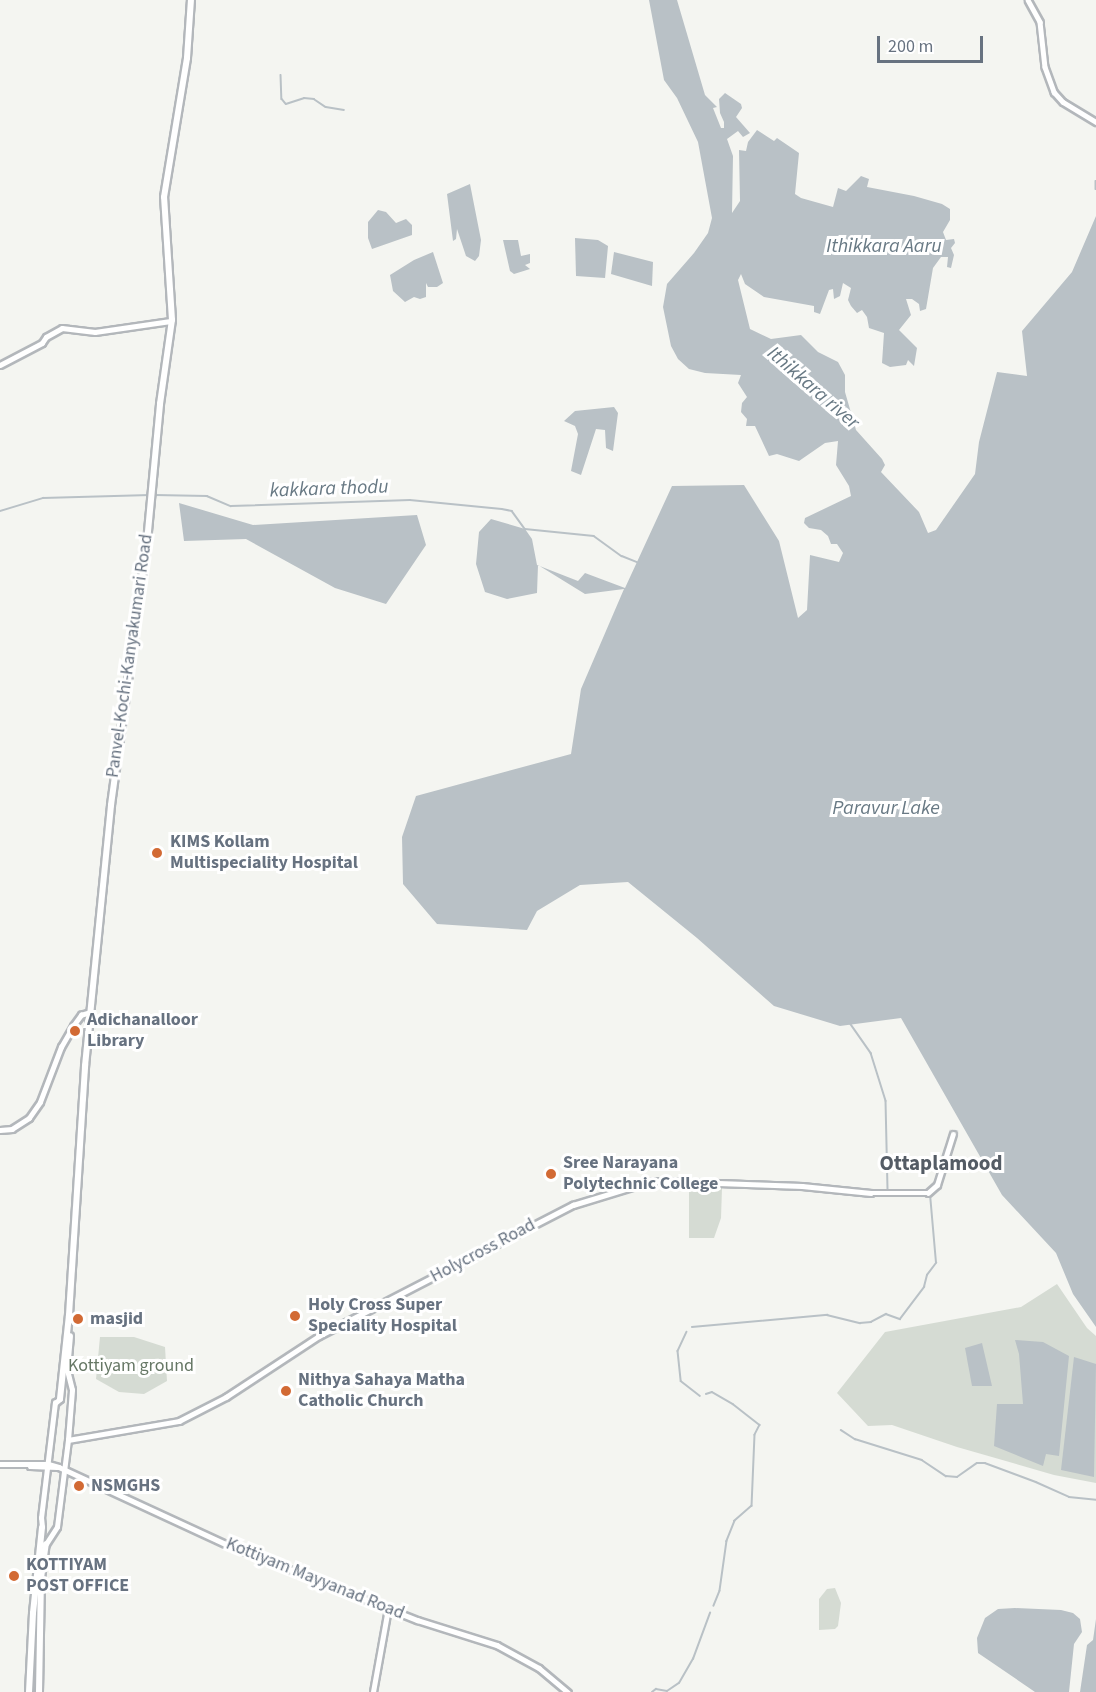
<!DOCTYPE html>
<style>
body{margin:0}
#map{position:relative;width:1096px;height:1692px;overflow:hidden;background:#f4f5f1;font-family:"Source Sans 3",sans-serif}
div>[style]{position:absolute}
.green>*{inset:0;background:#d5dbd3}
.water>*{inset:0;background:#b9c1c6}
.stream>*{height:1.5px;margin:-0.75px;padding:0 0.75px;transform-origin:0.75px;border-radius:0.75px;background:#b9c1c6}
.roads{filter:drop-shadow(2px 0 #b3b7bb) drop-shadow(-2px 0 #b3b7bb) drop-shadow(0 2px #b3b7bb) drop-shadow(0 -2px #b3b7bb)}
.secondary>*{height:4.5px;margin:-2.25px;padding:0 2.25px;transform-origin:2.25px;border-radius:2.25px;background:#fff}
.primary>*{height:5px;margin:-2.5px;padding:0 2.5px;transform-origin:2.5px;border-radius:2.5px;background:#fff}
.highway>*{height:6px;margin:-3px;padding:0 3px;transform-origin:3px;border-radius:3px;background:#fff}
.dots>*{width:16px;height:16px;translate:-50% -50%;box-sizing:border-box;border:3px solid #fff;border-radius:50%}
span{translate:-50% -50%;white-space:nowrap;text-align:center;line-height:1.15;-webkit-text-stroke:6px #fff;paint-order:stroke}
.street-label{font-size:18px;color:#677280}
.poi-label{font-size:18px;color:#677280;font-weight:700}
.left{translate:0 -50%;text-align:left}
.park-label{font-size:18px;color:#667765}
.water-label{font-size:20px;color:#687984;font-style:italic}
.quarter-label{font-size:21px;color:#545c65;font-weight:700}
.scale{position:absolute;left:877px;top:36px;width:106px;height:27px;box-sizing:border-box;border:3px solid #677280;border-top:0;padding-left:8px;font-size:18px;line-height:21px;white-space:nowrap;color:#677280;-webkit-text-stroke:4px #fff;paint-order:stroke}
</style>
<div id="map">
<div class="green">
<div style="clip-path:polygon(689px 1187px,722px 1188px,721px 1218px,714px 1238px,689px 1238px)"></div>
<div style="clip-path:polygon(1057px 1284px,1087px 1328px,1096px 1336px,1096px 1483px,1054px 1475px,957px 1447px,892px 1425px,868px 1426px,837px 1393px,885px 1332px,1021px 1307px)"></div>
<div style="clip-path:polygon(100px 1337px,134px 1337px,165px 1347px,167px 1381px,144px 1394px,119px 1392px,96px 1379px)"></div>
<div style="clip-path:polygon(835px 1588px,841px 1603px,838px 1626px,835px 1629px,819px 1630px,819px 1599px,827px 1589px)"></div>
</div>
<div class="water">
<div style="clip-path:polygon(649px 0,677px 0,705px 95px,717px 107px,713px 108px,721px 128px,724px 128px,724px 122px,720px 113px,719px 99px,725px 93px,741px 104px,742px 108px,736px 117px,750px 133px,743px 137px,738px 131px,727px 139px,733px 156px,732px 213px,740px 201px,739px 150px,746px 151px,748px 142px,757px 130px,774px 141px,777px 138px,799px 153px,795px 194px,801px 198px,833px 207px,838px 188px,846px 191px,861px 176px,869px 179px,867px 187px,914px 196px,942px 204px,950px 209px,950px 220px,943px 232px,946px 240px,954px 239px,955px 243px,951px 248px,954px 255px,951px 268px,947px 267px,948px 257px,941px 257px,933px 268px,926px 309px,920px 311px,919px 304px,912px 299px,906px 299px,911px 315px,899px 330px,917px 348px,914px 366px,908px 360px,906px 365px,890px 367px,882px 363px,884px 333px,869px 328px,867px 317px,862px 310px,857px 313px,851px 306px,848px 300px,851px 288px,843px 283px,840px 296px,834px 299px,833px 289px,829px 290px,820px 314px,814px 312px,814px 306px,764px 297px,745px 284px,741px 274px,738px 280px,750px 329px,771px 339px,801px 335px,818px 352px,838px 362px,845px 375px,845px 392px,856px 430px,882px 459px,885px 465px,881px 472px,919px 512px,928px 533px,936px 530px,975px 474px,979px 442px,997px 372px,1027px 376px,1022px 331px,1072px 272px,1096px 216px,1096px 1327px,1073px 1294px,1056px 1253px,1002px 1195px,901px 1018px,840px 1026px,774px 1006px,697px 938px,628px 882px,580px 885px,537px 911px,527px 930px,437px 924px,403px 884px,402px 837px,416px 796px,571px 754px,581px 689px,624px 589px,585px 594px,538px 565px,537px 593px,507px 599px,485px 592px,476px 564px,479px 532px,491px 519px,525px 529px,532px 539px,537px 565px,578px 581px,585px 573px,625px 588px,672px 486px,744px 485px,779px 541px,798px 618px,807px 610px,810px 555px,839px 562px,843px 553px,837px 544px,831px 544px,828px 536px,821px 530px,809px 528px,804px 523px,805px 518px,851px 496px,849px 486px,836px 465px,838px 441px,825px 443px,799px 461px,777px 454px,769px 456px,755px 426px,746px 426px,747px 419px,741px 412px,742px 403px,747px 397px,738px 383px,741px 375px,705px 373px,689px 369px,678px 359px,671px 346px,663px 307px,667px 284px,694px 253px,708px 233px,712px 218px,698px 142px,677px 98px,664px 80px)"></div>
<div style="clip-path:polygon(470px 184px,481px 240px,479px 256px,475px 261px,466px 256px,457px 229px,456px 239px,453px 241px,447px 194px)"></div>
<div style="clip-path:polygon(378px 210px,386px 212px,396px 223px,406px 219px,412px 225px,412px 235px,372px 249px,368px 238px,368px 222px)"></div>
<div style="clip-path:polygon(575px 238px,598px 240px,608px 246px,605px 278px,576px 276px)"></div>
<div style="clip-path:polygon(503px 240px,518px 240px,521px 256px,530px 254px,530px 263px,525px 265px,530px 269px,514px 274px,510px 271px)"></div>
<div style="clip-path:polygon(433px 252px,443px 283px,437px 287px,428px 287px,426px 283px,426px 297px,420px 299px,414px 297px,405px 302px,393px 291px,390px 275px,414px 260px)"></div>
<div style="clip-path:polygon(614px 252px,653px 262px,652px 286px,611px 274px)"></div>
<div style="clip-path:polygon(614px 407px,618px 413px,613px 451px,606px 448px,605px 430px,596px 429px,581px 475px,571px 471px,578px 434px,575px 426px,564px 421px,575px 411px)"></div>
<div style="clip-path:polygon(179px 503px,253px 525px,417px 515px,426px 545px,386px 604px,335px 588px,246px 539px,184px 541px)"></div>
<div style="clip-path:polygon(1015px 1340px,1043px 1342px,1069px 1356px,1059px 1456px,1046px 1454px,1043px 1466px,994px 1446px,997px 1404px,1023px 1404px,1019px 1354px)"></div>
<div style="clip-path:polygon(982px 1343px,992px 1386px,972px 1386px,965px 1348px)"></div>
<div style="clip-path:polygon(1074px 1357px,1096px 1364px,1094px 1477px,1061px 1470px)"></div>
<div style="clip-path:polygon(1015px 1608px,1061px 1610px,1073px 1613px,1080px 1619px,1082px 1632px,1074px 1644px,1069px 1692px,1035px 1692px,978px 1653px,977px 1638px,985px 1618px,998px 1609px)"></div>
<div style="clip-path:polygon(1096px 1619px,1096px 1692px,1080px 1692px,1087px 1645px,1093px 1640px)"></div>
</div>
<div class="stream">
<div style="left:281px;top:75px;width:24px;rotate:88deg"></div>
<div style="left:282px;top:99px;width:6px;rotate:51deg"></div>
<div style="left:286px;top:104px;width:19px;rotate:-18deg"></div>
<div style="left:304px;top:98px;width:10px;rotate:6deg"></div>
<div style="left:314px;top:99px;width:14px;rotate:34deg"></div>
<div style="left:326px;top:107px;width:18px;rotate:9deg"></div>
<div style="left:1096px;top:181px;width:8px;rotate:90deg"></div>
<div style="left:155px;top:495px;width:52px;rotate:1.1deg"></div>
<div style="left:207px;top:496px;width:26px;rotate:23deg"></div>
<div style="left:231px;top:506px;width:179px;rotate:-1.9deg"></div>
<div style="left:410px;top:500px;width:92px;rotate:5.6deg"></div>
<div style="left:502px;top:509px;width:10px;rotate:11deg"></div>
<div style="left:512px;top:511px;width:22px;rotate:54deg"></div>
<div style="left:525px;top:529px;width:69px;rotate:5.8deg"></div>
<div style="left:594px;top:536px;width:34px;rotate:36deg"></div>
<div style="left:622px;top:556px;width:16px;rotate:22deg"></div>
<div style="left:0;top:511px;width:45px;rotate:-16.8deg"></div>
<div style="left:43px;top:498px;width:107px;rotate:-1.6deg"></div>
<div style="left:850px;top:1023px;width:37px;rotate:55deg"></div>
<div style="left:871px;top:1053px;width:50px;rotate:72.6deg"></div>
<div style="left:886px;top:1101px;width:90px;rotate:88.7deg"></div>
<div style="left:692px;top:1327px;width:136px;rotate:-5.1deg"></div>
<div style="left:827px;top:1315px;width:34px;rotate:14deg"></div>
<div style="left:860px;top:1323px;width:11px;rotate:-5deg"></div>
<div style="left:871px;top:1322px;width:17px;rotate:-28deg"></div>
<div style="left:886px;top:1314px;width:15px;rotate:20deg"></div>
<div style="left:900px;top:1319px;width:40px;rotate:-53deg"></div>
<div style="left:924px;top:1287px;width:12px;rotate:-76deg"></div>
<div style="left:927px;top:1275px;width:15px;rotate:-53deg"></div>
<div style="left:936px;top:1263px;width:68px;rotate:-95deg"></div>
<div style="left:687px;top:1332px;width:21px;rotate:115deg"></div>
<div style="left:678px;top:1351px;width:30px;rotate:84deg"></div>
<div style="left:681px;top:1381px;width:24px;rotate:38deg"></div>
<div style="left:706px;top:1394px;width:6px;rotate:-18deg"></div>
<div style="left:712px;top:1392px;width:24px;rotate:30deg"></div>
<div style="left:733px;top:1404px;width:34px;rotate:38deg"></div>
<div style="left:760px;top:1425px;width:11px;rotate:117deg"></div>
<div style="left:755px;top:1435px;width:71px;rotate:92.4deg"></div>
<div style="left:752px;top:1506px;width:23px;rotate:139deg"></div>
<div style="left:735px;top:1521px;width:22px;rotate:112deg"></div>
<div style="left:727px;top:1541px;width:50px;rotate:98deg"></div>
<div style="left:720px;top:1591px;width:16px;rotate:112deg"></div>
<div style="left:841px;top:1430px;width:17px;rotate:33deg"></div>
<div style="left:855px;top:1439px;width:70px;rotate:17.4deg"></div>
<div style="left:922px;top:1460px;width:29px;rotate:34deg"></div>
<div style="left:946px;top:1476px;width:11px;rotate:5deg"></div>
<div style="left:957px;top:1477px;width:24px;rotate:-35deg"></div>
<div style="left:977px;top:1463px;width:8px"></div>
<div style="left:985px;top:1463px;width:54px;rotate:20.4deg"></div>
<div style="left:1036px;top:1482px;width:36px;rotate:24deg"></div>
<div style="left:1069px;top:1497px;width:27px;rotate:6deg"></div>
<div style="left:652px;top:1692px;width:5px;rotate:-37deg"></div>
<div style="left:656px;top:1689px;width:11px;rotate:10deg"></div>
<div style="left:667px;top:1691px;width:14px;rotate:-34deg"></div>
<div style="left:679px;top:1683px;width:28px;rotate:-60deg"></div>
<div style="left:693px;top:1659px;width:49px;rotate:-69.7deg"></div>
</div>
<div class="roads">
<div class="secondary">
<div style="left:1028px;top:0;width:25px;rotate:61deg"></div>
<div style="left:1040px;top:22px;width:45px;rotate:83.7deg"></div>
<div style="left:1045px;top:67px;width:27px;rotate:70deg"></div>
<div style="left:1054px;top:92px;width:13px;rotate:48deg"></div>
<div style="left:1063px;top:102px;width:39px;rotate:31deg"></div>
<div style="left:0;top:365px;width:47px;rotate:-27.6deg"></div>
<div style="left:42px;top:343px;width:7px;rotate:-56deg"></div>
<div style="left:46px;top:337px;width:18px;rotate:-29deg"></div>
<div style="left:62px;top:328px;width:33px;rotate:7deg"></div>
<div style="left:95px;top:332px;width:76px;rotate:-8.3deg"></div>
<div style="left:0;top:1130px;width:12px;rotate:-5deg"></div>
<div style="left:12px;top:1129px;width:20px;rotate:-33deg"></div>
<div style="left:29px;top:1118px;width:19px;rotate:-55deg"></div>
<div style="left:40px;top:1102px;width:59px;rotate:-69.1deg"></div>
<div style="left:61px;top:1047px;width:24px;rotate:-60deg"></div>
<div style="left:73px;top:1026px;width:14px;rotate:-54deg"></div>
<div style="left:81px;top:1015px;width:9px;rotate:-18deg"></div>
<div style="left:68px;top:1440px;width:113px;rotate:-9.7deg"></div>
<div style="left:179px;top:1421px;width:53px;rotate:-27.1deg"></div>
<div style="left:226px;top:1397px;width:111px;rotate:-33.3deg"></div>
<div style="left:319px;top:1336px;width:286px;rotate:-27.3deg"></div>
<div style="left:573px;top:1205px;width:78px;rotate:-17deg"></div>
<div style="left:648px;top:1182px;width:14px;rotate:-4deg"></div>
<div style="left:662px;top:1181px;width:140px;rotate:2deg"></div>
<div style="left:802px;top:1186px;width:69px;rotate:5.8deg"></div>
<div style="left:871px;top:1193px;width:57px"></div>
<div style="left:928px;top:1193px;width:12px;rotate:-42deg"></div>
<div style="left:937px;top:1185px;width:53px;rotate:-72.6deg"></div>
<div style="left:59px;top:1467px;width:184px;rotate:24.8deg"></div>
<div style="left:226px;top:1544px;width:206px;rotate:21.7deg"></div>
<div style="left:417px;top:1620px;width:84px;rotate:17.4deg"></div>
<div style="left:497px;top:1645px;width:48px;rotate:28.7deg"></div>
<div style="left:539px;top:1668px;width:38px;rotate:40deg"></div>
<div style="left:42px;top:1527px;width:9px;rotate:-96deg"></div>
<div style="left:41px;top:1518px;width:116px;rotate:-83.1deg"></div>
<div style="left:55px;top:1403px;width:6px;rotate:-39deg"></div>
<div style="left:46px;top:1544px;width:20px;rotate:-57deg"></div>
<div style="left:57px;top:1527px;width:88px;rotate:-82.8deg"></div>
<div style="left:68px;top:1440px;width:50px;rotate:-85.4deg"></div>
<div style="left:72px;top:1390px;width:21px;rotate:-104deg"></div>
<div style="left:373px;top:1692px;width:84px;rotate:-79.8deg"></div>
</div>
<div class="primary">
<div style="left:0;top:1464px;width:48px"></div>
<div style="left:48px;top:1464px;width:11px;rotate:15deg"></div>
<div style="left:30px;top:1466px;width:27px;rotate:2deg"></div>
</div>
<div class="highway">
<div style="left:67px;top:1370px;width:34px;rotate:-85deg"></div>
<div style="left:60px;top:1399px;width:84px;rotate:-83.9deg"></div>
<div style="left:69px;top:1315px;width:250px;rotate:-86.3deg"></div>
<div style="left:85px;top:1066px;width:262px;rotate:-84.3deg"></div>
<div style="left:111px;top:805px;width:265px;rotate:-82.2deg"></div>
<div style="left:147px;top:542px;width:139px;rotate:-84.6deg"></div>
<div style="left:160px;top:404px;width:85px;rotate:-81.9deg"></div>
<div style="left:172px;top:320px;width:123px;rotate:-93.7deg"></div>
<div style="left:164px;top:197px;width:141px;rotate:-80.6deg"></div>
<div style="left:187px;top:58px;width:58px;rotate:-86.1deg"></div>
<div style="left:29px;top:1692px;width:79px;rotate:-87.1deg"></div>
<div style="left:33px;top:1613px;width:86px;rotate:-84deg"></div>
<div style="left:39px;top:1692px;width:114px;rotate:-89deg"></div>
<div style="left:41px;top:1578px;width:34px;rotate:-82deg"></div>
</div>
</div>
<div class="dots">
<div style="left:157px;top:853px;background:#d26a34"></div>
<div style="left:75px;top:1031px;background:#d26a34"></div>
<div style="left:551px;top:1174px;background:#d26a34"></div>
<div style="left:295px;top:1316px;background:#d26a34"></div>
<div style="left:78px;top:1319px;background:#d26a34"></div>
<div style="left:286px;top:1391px;background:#d26a34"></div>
<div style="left:79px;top:1486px;background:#d26a34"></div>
<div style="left:14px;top:1576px;background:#d26a34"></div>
</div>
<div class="street-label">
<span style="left:130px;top:656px;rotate:-82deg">Panvel-Kochi-Kanyakumari Road</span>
<span style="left:483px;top:1251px;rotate:-28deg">Holycross Road</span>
<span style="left:315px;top:1579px;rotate:22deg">Kottiyam Mayyanad Road</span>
</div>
<div class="poi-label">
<span class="left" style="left:170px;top:853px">KIMS Kollam<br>Multispeciality Hospital</span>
<span class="left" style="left:87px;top:1031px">Adichanalloor<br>Library</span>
<span class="left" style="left:563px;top:1174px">Sree Narayana<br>Polytechnic College</span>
<span class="left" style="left:308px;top:1316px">Holy Cross Super<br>Speciality Hospital</span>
<span class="left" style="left:90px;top:1319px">masjid</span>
<span class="left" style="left:298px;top:1391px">Nithya Sahaya Matha<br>Catholic Church</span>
<span class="left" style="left:91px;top:1486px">NSMGHS</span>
<span class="left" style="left:26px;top:1576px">KOTTIYAM<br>POST OFFICE</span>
</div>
<div class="park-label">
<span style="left:131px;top:1366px">Kottiyam ground</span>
</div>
<div class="water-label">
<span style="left:884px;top:246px">Ithikkara Aaru</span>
<span style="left:813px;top:388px;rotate:41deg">Ithikkara river</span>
<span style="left:329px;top:489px;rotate:-2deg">kakkara thodu</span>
<span style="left:886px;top:808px">Paravur Lake</span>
</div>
<div class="quarter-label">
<span style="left:941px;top:1163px">Ottaplamood</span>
</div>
<div class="scale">200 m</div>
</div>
